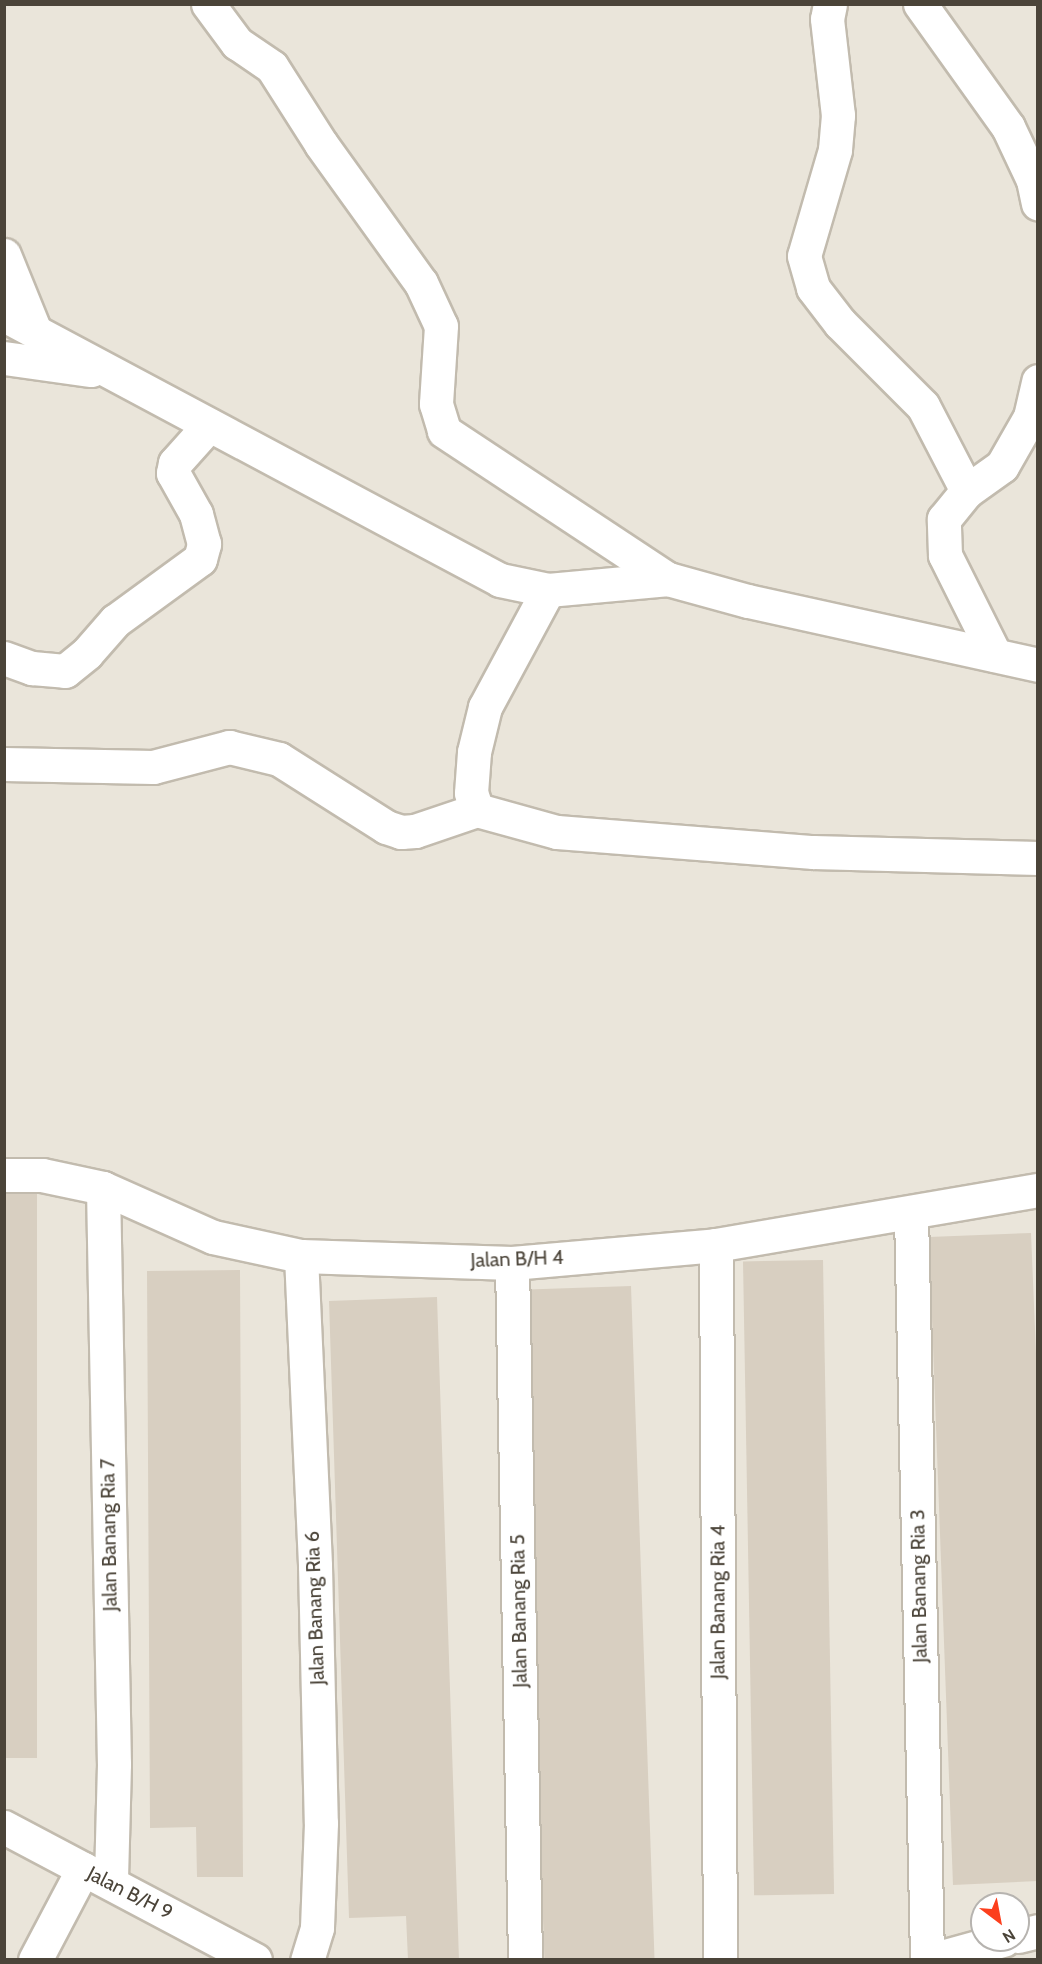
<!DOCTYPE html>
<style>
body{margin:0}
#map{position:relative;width:1042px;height:1964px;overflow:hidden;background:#f6f3ec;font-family:Cabin,sans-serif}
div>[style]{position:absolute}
.residential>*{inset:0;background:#eae5da}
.building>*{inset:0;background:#d8cfc1;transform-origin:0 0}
.roads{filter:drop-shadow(2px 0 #c2bbae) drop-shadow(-2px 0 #c2bbae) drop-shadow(0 2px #c2bbae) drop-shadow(0 -2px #c2bbae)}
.minor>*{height:33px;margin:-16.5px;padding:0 16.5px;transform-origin:16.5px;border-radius:16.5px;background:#fff}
span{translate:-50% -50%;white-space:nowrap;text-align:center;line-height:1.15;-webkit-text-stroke:5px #fff;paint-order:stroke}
.street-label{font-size:20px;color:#4b4439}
.frame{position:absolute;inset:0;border:6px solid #4b4439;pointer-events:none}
.north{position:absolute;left:970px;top:1892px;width:60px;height:60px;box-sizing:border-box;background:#fff;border:2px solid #b7b4b0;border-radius:50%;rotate:148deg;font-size:16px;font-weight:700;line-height:24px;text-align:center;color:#4b4439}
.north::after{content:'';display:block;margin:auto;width:21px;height:27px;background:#fc3f1d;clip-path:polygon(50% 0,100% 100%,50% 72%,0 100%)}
</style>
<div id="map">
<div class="residential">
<div style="clip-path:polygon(evenodd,5px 5px,1037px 5px,1037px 1959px,5px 1960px,5px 5px,982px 1904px,1018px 1904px,1018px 1940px,982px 1940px,982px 1904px)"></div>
</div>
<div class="building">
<div style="left:37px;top:1194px;width:564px;height:33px;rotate:90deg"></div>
<div style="clip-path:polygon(1031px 1233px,1038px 1402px,1038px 1881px,953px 1885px,929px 1237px)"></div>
<div style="left:823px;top:1260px;width:634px;height:80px;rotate:89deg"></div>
<div style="clip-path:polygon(240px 1270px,243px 1877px,197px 1877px,196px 1827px,150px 1828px,147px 1271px)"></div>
<div style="left:631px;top:1286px;width:675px;height:110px;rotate:88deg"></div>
<div style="clip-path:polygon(437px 1297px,459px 1960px,408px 1960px,406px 1916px,349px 1918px,329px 1301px)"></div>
</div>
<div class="roads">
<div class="minor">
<div style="left:208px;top:4px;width:49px;rotate:53.4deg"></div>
<div style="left:237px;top:43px;width:42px;rotate:34.4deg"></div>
<div style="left:272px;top:67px;width:91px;rotate:57.5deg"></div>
<div style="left:321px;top:144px;width:171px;rotate:54.3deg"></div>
<div style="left:421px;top:283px;width:47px;rotate:65.1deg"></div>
<div style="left:441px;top:326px;width:78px;rotate:93.7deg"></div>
<div style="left:436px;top:404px;width:28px;rotate:73deg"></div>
<div style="left:444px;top:431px;width:268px;rotate:33.5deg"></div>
<div style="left:830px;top:4px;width:15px;rotate:101deg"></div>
<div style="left:827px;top:19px;width:97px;rotate:83.5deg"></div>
<div style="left:838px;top:115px;width:35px;rotate:95deg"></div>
<div style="left:835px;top:150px;width:110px;rotate:106.3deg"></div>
<div style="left:804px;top:256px;width:33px;rotate:74deg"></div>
<div style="left:813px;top:288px;width:44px;rotate:52.4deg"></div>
<div style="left:840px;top:323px;width:117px;rotate:45deg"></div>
<div style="left:923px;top:406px;width:96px;rotate:62.6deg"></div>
<div style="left:920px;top:4px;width:151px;rotate:54.4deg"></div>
<div style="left:1008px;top:127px;width:59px;rotate:64.7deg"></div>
<div style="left:1033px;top:180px;width:24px;rotate:78deg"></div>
<div style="left:4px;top:255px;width:80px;rotate:67.9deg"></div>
<div style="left:4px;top:315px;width:562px;rotate:28.11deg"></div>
<div style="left:500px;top:580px;width:49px;rotate:11.8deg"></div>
<div style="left:548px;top:590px;width:121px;rotate:-5.2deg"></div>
<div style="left:668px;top:579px;width:83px;rotate:15.4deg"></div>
<div style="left:748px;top:601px;width:297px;rotate:12.4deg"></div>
<div style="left:4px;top:358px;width:88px;rotate:7.9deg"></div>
<div style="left:995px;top:655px;width:112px;rotate:-116.6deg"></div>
<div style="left:945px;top:555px;width:36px;rotate:-92deg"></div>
<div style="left:944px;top:519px;width:36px;rotate:-51deg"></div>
<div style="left:967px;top:491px;width:43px;rotate:-35.5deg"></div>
<div style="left:1002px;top:466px;width:56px;rotate:-60.3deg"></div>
<div style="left:1030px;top:417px;width:37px;rotate:-77deg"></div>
<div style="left:4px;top:658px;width:30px;rotate:20deg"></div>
<div style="left:32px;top:668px;width:33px;rotate:5deg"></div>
<div style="left:65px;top:671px;width:28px;rotate:-39deg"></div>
<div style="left:87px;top:653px;width:43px;rotate:-48.8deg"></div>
<div style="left:115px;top:621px;width:105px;rotate:-36.1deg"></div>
<div style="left:200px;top:559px;width:16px;rotate:-75deg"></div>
<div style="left:204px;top:544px;width:31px;rotate:-105deg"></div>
<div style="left:196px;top:514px;width:47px;rotate:-119.3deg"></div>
<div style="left:173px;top:473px;width:10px;rotate:-79deg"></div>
<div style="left:175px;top:463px;width:51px;rotate:-48.2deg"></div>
<div style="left:4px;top:764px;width:149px;rotate:1.2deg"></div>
<div style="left:153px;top:767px;width:79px;rotate:-14.7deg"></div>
<div style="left:229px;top:747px;width:51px;rotate:13.5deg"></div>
<div style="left:279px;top:759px;width:127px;rotate:32.4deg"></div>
<div style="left:386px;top:827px;width:16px;rotate:18deg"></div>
<div style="left:401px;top:832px;width:14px;rotate:-4deg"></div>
<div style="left:415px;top:831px;width:65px;rotate:-18.7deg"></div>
<div style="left:477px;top:810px;width:83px;rotate:15.4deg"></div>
<div style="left:557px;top:832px;width:257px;rotate:4.5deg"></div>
<div style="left:813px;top:852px;width:225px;rotate:1.5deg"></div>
<div style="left:477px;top:810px;width:18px;rotate:-109deg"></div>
<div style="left:471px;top:793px;width:41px;rotate:-85.8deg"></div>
<div style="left:474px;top:752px;width:46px;rotate:-76.3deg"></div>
<div style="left:485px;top:707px;width:133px;rotate:-61.7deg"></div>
<div style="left:4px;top:1175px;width:38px"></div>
<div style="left:42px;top:1175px;width:62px;rotate:12deg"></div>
<div style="left:103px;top:1188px;width:120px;rotate:24deg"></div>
<div style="left:213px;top:1237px;width:90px;rotate:12.2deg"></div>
<div style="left:301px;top:1256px;width:211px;rotate:1.9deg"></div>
<div style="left:512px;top:1263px;width:205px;rotate:-5deg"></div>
<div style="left:716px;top:1245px;width:327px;rotate:-9.7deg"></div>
<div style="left:103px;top:1188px;width:576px;rotate:88.91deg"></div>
<div style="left:114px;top:1764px;width:117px;rotate:91.5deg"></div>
<div style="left:911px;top:1213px;width:747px;rotate:88.77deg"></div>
<div style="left:716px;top:1245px;width:715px;rotate:89.68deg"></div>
<div style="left:301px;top:1256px;width:310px;rotate:87.4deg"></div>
<div style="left:315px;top:1566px;width:257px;rotate:88.7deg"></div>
<div style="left:321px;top:1823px;width:105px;rotate:92.2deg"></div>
<div style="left:317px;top:1928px;width:34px;rotate:107deg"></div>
<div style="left:512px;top:1263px;width:697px;rotate:88.93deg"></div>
<div style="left:4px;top:1827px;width:284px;rotate:27.9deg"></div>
<div style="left:1018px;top:1936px;width:21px;rotate:-14deg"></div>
<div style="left:35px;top:1960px;width:103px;rotate:-62.2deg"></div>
<div style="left:931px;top:1960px;width:75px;rotate:-15.5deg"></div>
</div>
</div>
<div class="street-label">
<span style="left:517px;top:1259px;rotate:-2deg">Jalan B/H 4</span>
<span style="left:109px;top:1535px;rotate:-91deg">Jalan Banang Ria 7</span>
<span style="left:919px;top:1586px;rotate:-91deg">Jalan Banang Ria 3</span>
<span style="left:718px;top:1602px;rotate:-90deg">Jalan Banang Ria 4</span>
<span style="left:315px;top:1608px;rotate:-92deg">Jalan Banang Ria 6</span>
<span style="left:519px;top:1611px;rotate:-91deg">Jalan Banang Ria 5</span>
<span style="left:130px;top:1893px;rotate:27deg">Jalan B/H 9</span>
</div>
<div class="frame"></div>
<div class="north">N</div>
</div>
